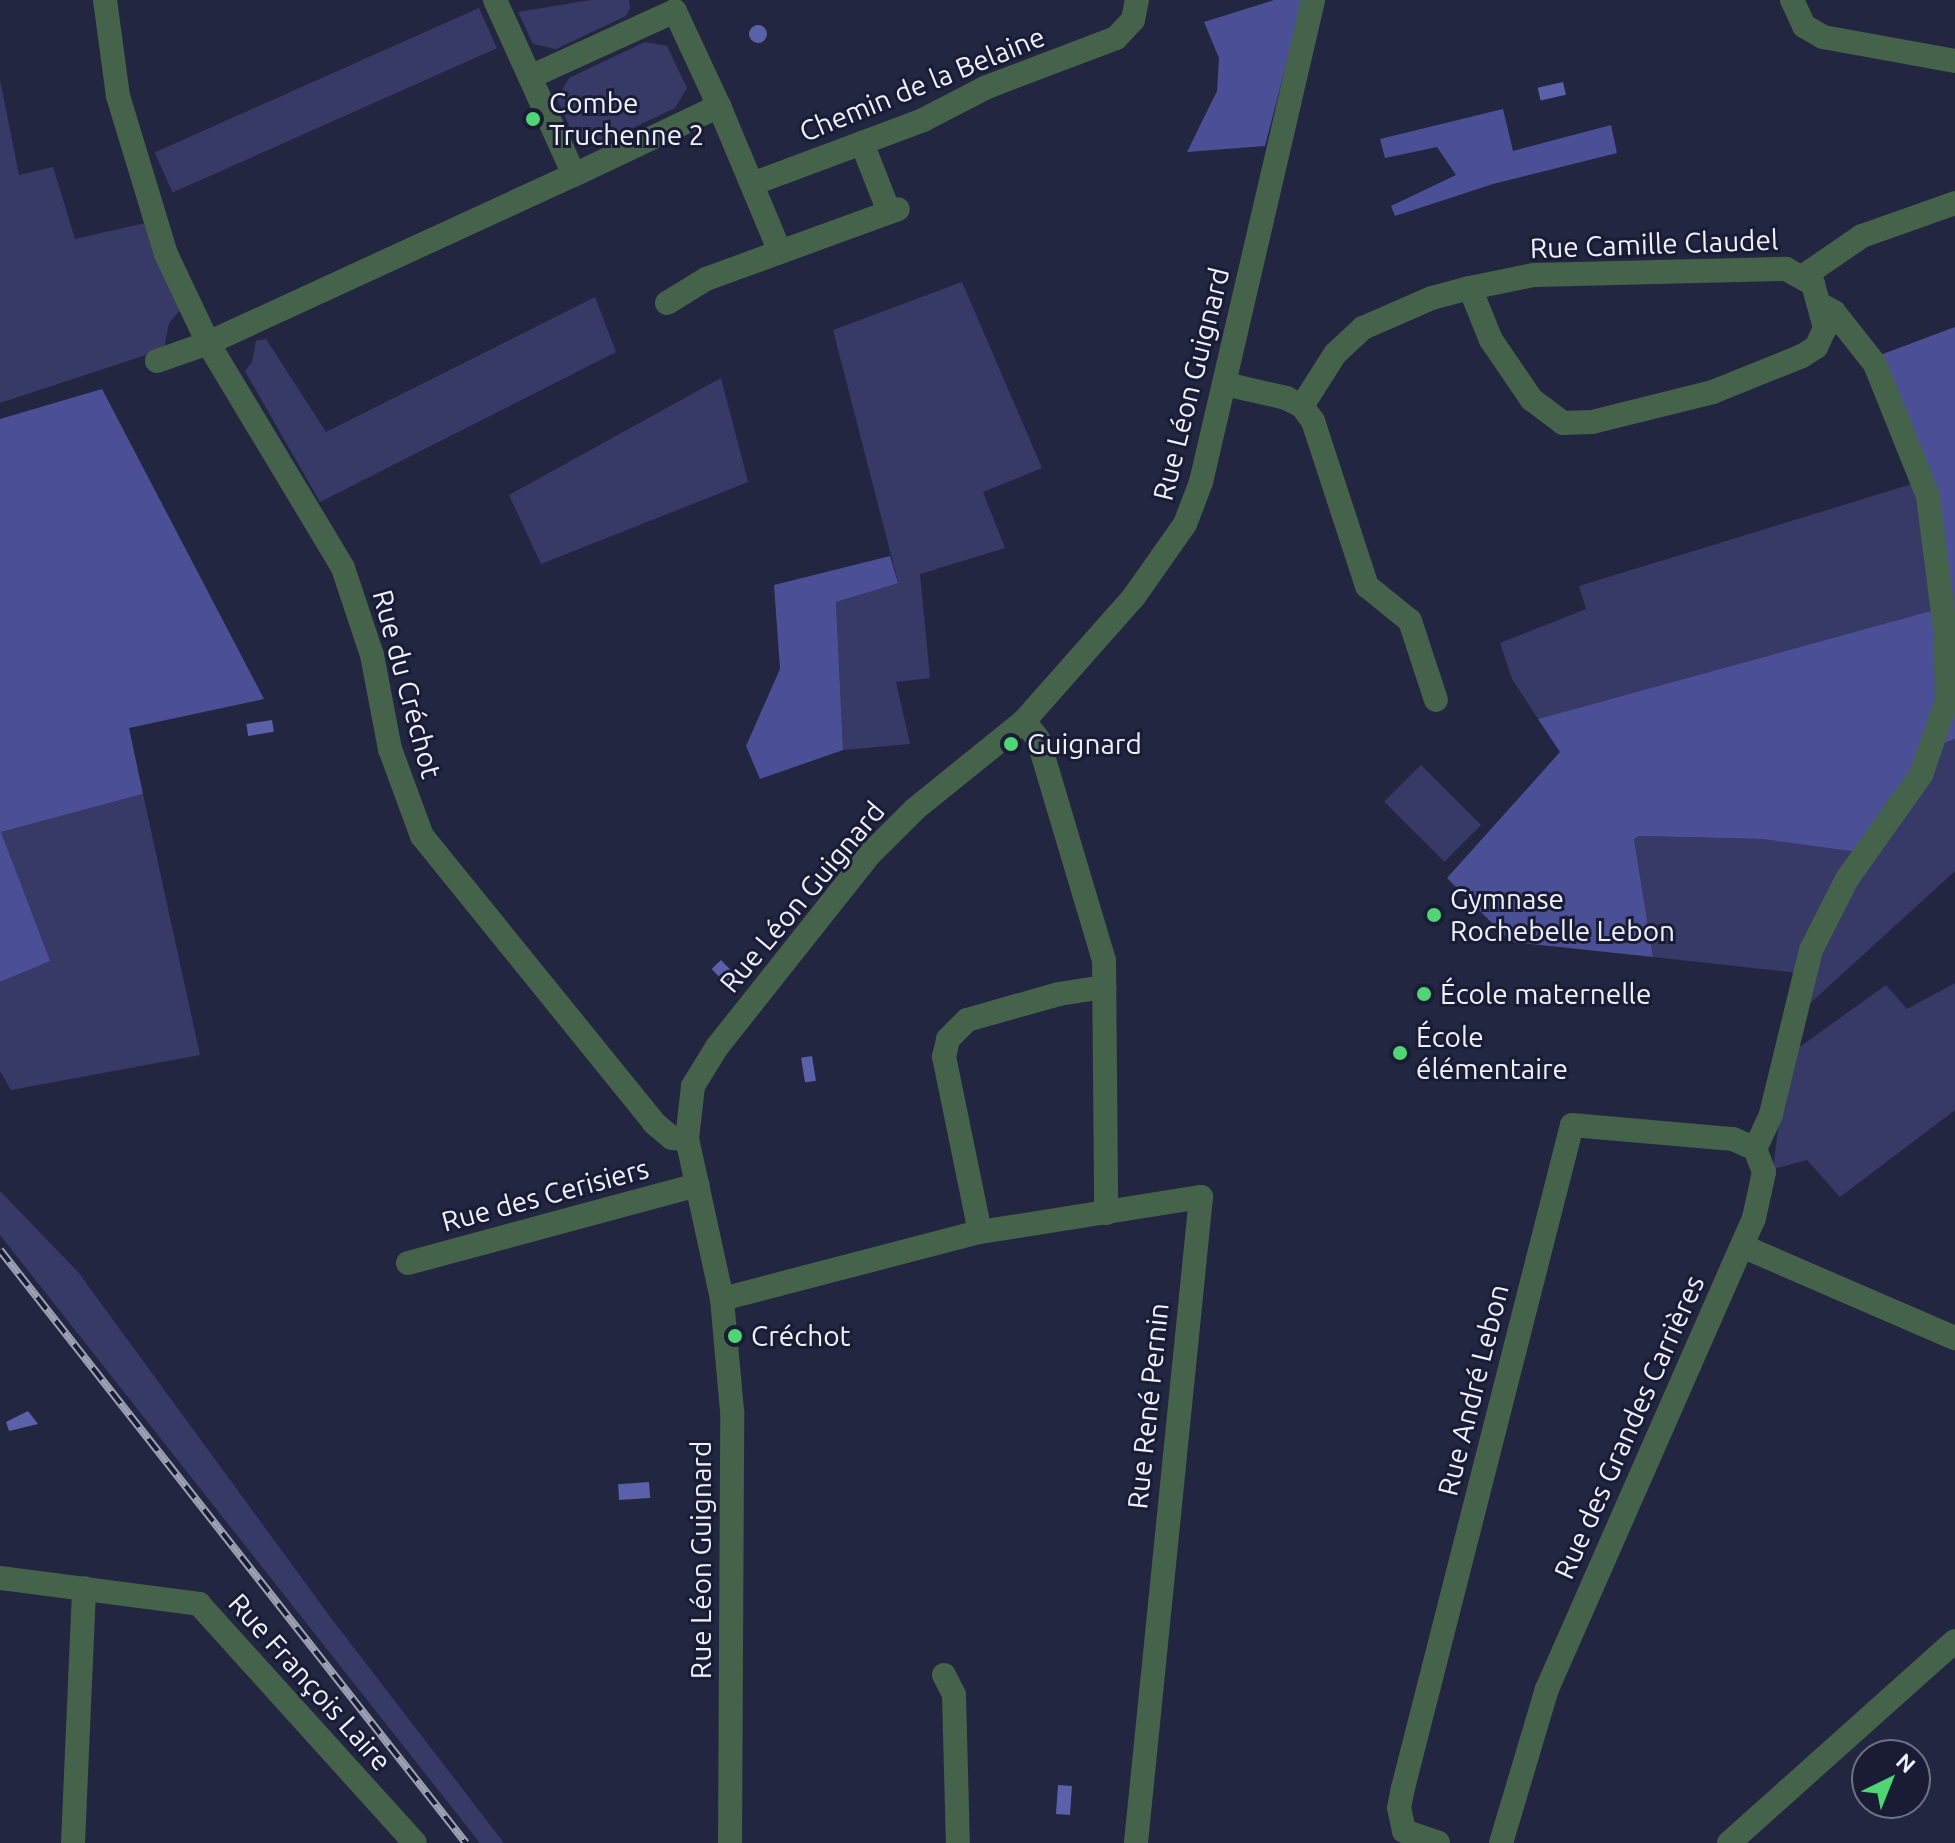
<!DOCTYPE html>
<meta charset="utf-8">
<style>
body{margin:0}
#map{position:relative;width:1955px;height:1843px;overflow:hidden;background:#232640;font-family:Ubuntu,sans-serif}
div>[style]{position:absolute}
.green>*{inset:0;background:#373a67;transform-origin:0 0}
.forest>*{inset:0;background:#4b4f96}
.water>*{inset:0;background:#5b61a9;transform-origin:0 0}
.round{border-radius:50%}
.minor>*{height:24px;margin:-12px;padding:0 12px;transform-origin:12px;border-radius:12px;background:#45624a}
.rail>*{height:8px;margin-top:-4px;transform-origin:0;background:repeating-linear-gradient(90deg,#1a1c35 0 15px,#9ea1b4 0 30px);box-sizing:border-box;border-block:2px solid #9ea1b4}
.dots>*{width:22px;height:22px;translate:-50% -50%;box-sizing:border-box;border:4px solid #1a1c35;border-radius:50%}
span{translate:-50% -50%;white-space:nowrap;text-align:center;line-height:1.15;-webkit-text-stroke:6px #1a1c35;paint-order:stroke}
.street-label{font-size:28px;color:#eef1ff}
.poi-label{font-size:28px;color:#eef1ff}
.left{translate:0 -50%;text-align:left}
.north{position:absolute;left:1851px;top:1739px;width:80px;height:80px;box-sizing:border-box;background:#1a1c35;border:2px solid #6f7186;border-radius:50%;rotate:43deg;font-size:22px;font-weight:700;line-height:32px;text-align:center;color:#eef1ff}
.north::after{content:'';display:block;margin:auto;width:28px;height:36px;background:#4ed675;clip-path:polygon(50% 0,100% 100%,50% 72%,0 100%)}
</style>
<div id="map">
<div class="green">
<div style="clip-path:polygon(591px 0,629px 0,630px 8px,626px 16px,556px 49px,533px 44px,518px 12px)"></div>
<div style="left:479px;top:8px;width:44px;height:355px;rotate:66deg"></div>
<div style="clip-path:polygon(645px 42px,667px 46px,687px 88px,675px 108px,599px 144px,576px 141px,557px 99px,569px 78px)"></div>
<div style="clip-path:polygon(0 80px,19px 175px,53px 167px,75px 239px,145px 223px,183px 307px,169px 323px,164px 349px,0 403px)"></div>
<div style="clip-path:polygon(962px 282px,1042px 468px,983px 492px,1005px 548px,920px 574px,930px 678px,896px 682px,910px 744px,843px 750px,836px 602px,898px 582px,833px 330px)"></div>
<div style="clip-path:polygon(595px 297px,616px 352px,320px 502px,245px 371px,252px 362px,256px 341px,266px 339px,326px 432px)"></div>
<div style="clip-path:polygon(721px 378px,748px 482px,541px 564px,509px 495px)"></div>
<div style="clip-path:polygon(1925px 480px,1945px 607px,1538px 719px,1512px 679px,1500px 643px,1586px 609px,1579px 586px)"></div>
<div style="clip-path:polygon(1955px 739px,1955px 871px,1795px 1017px,1822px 937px,1944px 743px)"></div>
<div style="left:1421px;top:765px;width:85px;height:52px;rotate:45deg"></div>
<div style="clip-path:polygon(143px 794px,200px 1055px,11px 1090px,0 1071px,0 982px,49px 961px,1px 832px)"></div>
<div style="clip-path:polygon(1640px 836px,1761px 839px,1857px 852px,1798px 973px,1653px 957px,1634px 839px)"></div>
<div style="clip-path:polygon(1955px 983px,1955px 1110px,1840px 1197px,1807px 1160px,1773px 1169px,1787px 1056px,1886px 985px,1907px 1009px)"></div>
<div style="clip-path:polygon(0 1191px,78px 1272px,331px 1618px,504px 1843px,480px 1843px,0 1235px)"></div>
</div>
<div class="forest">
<div style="clip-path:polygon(1274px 0,1303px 0,1265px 146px,1187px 152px,1217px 91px,1219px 58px,1204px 22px)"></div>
<div style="clip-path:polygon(1503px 109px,1513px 151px,1611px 125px,1617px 153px,1493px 184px,1395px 216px,1391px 206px,1456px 175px,1437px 147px,1385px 158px,1380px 139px)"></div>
<div style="clip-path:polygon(1955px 327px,1955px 739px,1944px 743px,1857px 852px,1761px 839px,1639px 836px,1634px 839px,1653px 957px,1511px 942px,1447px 878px,1560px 752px,1538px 719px,1945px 607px,1880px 355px)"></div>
<div style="clip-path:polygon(102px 389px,264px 699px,129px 728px,143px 794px,1px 832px,50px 961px,0 982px,0 419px)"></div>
<div style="clip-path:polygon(890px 556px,898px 583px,836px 602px,843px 750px,760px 779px,746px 746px,780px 669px,774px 585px)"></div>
</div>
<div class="water">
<div class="round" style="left:749px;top:25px;width:18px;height:18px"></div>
<div style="left:1563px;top:82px;width:13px;height:26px;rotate:77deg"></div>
<div style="left:272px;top:720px;width:12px;height:26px;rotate:81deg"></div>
<div style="left:721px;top:960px;width:28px;height:13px;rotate:46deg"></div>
<div style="left:812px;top:1056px;width:25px;height:11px;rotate:81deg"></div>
<div style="clip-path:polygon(28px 1411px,38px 1424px,9px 1431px,6px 1422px)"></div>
<div style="left:649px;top:1482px;width:16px;height:31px;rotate:86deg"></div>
<div style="left:1058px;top:1785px;width:14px;height:29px;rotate:4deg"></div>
</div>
<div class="minor">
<div style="left:105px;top:0;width:97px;rotate:82.3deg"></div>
<div style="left:118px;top:96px;width:165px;rotate:73.1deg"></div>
<div style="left:166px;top:254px;width:98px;rotate:64.7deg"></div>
<div style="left:208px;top:343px;width:262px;rotate:59deg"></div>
<div style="left:343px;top:568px;width:92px;rotate:71.6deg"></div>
<div style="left:372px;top:655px;width:96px;rotate:79.2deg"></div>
<div style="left:390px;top:749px;width:93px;rotate:69.8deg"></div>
<div style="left:422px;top:836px;width:369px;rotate:51deg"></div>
<div style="left:654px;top:1123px;width:23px;rotate:40deg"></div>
<div style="left:672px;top:1138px;width:15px;rotate:4deg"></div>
<div style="left:495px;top:0;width:85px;rotate:65.6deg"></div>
<div style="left:530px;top:77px;width:107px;rotate:65.8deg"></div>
<div style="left:574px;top:175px;width:161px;rotate:-25.4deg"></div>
<div style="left:719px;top:106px;width:105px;rotate:-114.9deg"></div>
<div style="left:675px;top:11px;width:159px;rotate:155.5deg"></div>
<div style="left:1792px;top:0;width:29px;rotate:65deg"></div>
<div style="left:1804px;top:26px;width:22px;rotate:30deg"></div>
<div style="left:1823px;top:37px;width:134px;rotate:10.3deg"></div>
<div style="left:719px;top:106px;width:158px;rotate:67.3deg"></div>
<div style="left:862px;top:143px;width:74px;rotate:68.6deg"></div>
<div style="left:752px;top:184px;width:183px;rotate:-20.5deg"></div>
<div style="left:923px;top:120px;width:72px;rotate:-27.3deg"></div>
<div style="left:987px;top:87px;width:138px;rotate:-20.8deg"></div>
<div style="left:1116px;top:38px;width:25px;rotate:-47deg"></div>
<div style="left:1133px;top:20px;width:20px;rotate:-79deg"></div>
<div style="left:1805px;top:275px;width:69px;rotate:-34.4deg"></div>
<div style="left:1862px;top:236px;width:99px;rotate:-19.5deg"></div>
<div style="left:667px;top:303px;width:46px;rotate:-31.6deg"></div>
<div style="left:706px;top:279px;width:204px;rotate:-20deg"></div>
<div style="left:157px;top:361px;width:54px;rotate:-19.4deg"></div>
<div style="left:208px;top:343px;width:403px;rotate:-24.7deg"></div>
<div style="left:1225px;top:384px;width:63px;rotate:12.9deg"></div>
<div style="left:1286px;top:398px;width:18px;rotate:27deg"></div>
<div style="left:1302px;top:406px;width:19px;rotate:54deg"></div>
<div style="left:1313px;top:421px;width:174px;rotate:71.9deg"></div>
<div style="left:1367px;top:586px;width:55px;rotate:39.1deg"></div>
<div style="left:1410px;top:621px;width:83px;rotate:71.8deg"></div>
<div style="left:1302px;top:406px;width:62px;rotate:-57.6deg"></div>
<div style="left:1335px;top:354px;width:38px;rotate:-43deg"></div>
<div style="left:1363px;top:328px;width:75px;rotate:-23.5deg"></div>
<div style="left:1432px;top:298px;width:39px;rotate:-15deg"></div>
<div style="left:1470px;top:288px;width:65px;rotate:-11.5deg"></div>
<div style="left:1534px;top:275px;width:252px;rotate:-1.4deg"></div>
<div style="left:1786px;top:269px;width:31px;rotate:29deg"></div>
<div style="left:1813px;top:284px;width:46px;rotate:74.7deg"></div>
<div style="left:1825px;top:328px;width:21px;rotate:115deg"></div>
<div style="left:1816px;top:347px;width:17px;rotate:147deg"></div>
<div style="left:1802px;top:356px;width:96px;rotate:158deg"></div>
<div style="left:1713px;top:392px;width:125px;rotate:166.1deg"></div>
<div style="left:1592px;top:422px;width:29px;rotate:178deg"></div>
<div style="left:1563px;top:423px;width:39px;rotate:-143deg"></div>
<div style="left:1532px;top:400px;width:73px;rotate:-124.3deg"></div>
<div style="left:1491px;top:340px;width:56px;rotate:-112deg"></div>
<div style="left:1024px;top:721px;width:23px;rotate:52deg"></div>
<div style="left:1038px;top:739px;width:231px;rotate:73.4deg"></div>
<div style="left:1104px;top:960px;width:253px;rotate:89.5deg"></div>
<div style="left:980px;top:1232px;width:224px;rotate:-9deg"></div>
<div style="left:1201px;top:1197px;width:649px;rotate:95.75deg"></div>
<div style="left:1742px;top:1246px;width:232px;rotate:23.4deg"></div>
<div style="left:408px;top:1263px;width:300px;rotate:-15.1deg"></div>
<div style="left:722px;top:1299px;width:267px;rotate:-14.6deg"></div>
<div style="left:980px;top:1232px;width:179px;rotate:-101.6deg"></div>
<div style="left:944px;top:1057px;width:18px;rotate:-77deg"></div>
<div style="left:948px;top:1039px;width:27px;rotate:-45deg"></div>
<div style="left:967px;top:1020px;width:96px;rotate:-15.8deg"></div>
<div style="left:1059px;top:994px;width:46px;rotate:-8.8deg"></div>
<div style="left:0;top:1578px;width:201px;rotate:7.4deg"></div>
<div style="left:199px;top:1604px;width:322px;rotate:47.9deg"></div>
<div style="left:944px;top:1675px;width:22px;rotate:63deg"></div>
<div style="left:954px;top:1695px;width:148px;rotate:88.5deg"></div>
<div style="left:1404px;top:1831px;width:24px;rotate:-102deg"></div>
<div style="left:1399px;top:1808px;width:20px;rotate:-79deg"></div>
<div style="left:1403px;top:1788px;width:684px;rotate:-75.7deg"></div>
<div style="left:1572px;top:1125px;width:162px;rotate:5deg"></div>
<div style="left:1733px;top:1139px;width:24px;rotate:24deg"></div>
<div style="left:1404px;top:1831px;width:36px;rotate:19deg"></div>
<div style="left:73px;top:1843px;width:255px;rotate:-87.5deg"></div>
<div style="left:730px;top:1843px;width:432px;rotate:-89.7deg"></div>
<div style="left:732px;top:1411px;width:112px;rotate:-95.1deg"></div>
<div style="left:722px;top:1299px;width:164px;rotate:-102.3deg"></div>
<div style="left:687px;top:1139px;width:53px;rotate:-83.5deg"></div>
<div style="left:693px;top:1086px;width:46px;rotate:-58.4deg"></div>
<div style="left:717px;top:1047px;width:248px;rotate:-51.6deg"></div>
<div style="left:871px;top:853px;width:62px;rotate:-45deg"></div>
<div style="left:915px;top:809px;width:140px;rotate:-38.9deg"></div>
<div style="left:1024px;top:721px;width:164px;rotate:-48.5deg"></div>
<div style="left:1133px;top:598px;width:90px;rotate:-54.9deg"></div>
<div style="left:1185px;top:524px;width:45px;rotate:-69.1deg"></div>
<div style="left:1201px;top:482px;width:495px;rotate:-76.9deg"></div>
<div style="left:1501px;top:1843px;width:161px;rotate:-73.4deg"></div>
<div style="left:1547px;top:1689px;width:514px;rotate:-66.27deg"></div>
<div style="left:1754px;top:1218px;width:47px;rotate:-77.7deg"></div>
<div style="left:1764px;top:1172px;width:25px;rotate:-111deg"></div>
<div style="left:1755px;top:1149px;width:38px;rotate:-65deg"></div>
<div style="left:1771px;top:1114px;width:169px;rotate:-76.3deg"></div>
<div style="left:1811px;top:950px;width:80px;rotate:-63.1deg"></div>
<div style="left:1847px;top:879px;width:128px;rotate:-54.6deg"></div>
<div style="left:1921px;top:775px;width:79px;rotate:-70.9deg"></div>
<div style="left:1947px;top:700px;width:71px;rotate:-91.6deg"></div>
<div style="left:1945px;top:629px;width:134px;rotate:-97.3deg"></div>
<div style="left:1928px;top:496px;width:142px;rotate:-111.9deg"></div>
<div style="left:1875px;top:364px;width:66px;rotate:-128.3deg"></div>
<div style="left:1834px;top:312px;width:13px;rotate:-151deg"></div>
<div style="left:1729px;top:1843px;width:303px;rotate:-41.8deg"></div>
</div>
<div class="rail">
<div style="left:0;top:1250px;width:754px;rotate:51.84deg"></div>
</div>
<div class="dots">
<div style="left:533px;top:119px;background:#4ed675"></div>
<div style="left:1011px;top:744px;background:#4ed675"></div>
<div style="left:1434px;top:915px;background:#4ed675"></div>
<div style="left:1424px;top:994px;background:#4ed675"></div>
<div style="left:1400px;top:1053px;background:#4ed675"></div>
<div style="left:735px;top:1336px;background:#4ed675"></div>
</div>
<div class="street-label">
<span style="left:922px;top:84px;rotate:-22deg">Chemin de la Belaine</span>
<span style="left:1654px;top:244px;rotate:-2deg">Rue Camille Claudel</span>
<span style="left:1191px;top:384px;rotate:-76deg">Rue Léon Guignard</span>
<span style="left:407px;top:684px;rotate:75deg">Rue du Créchot</span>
<span style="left:802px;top:897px;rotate:-50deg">Rue Léon Guignard</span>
<span style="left:545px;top:1195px;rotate:-15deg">Rue des Cerisiers</span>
<span style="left:1473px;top:1390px;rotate:-76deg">Rue André Lebon</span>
<span style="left:1148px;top:1406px;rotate:-84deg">Rue René Pernin</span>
<span style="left:1629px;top:1427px;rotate:-66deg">Rue des Grandes Carrières</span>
<span style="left:701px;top:1560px;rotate:-90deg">Rue Léon Guignard</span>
<span style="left:310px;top:1682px;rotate:48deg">Rue François Laire</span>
</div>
<div class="poi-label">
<span class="left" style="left:549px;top:119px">Combe<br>Truchenne 2</span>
<span class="left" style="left:1027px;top:744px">Guignard</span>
<span class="left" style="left:1450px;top:915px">Gymnase<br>Rochebelle Lebon</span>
<span class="left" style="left:1440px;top:994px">École maternelle</span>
<span class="left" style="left:1416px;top:1053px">École<br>élémentaire</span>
<span class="left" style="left:751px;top:1336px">Créchot</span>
</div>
<div class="north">N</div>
</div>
